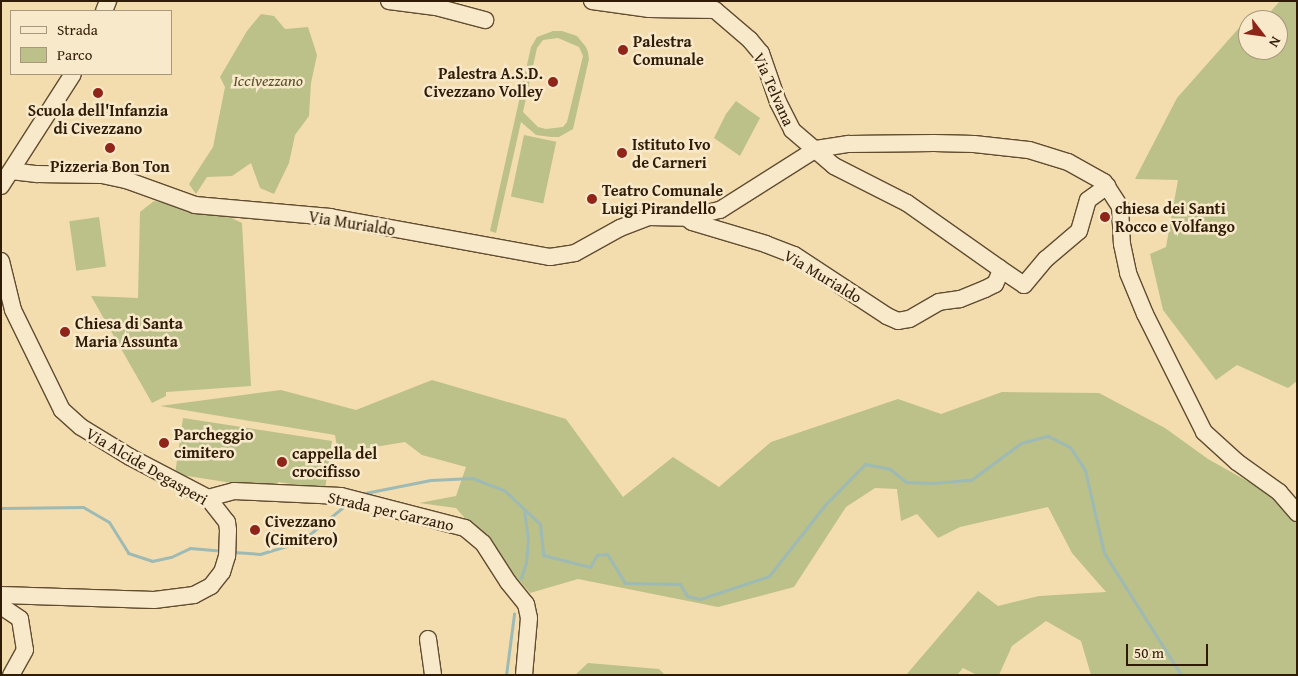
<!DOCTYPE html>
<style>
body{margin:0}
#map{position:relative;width:1298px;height:676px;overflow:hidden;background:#f3ddae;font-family:"Gentium Book Plus",serif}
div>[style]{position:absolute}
.green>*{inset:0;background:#bcc089;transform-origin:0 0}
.stream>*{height:3px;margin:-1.5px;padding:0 1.5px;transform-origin:1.5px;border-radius:1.5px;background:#9ebab4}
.roads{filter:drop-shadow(1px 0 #614c31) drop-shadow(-1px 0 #614c31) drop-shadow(0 1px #614c31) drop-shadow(0 -1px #614c31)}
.minor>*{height:16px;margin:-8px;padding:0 8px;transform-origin:8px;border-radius:8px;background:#f7e9ca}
.dots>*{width:14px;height:14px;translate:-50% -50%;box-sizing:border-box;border:2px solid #f7e9ca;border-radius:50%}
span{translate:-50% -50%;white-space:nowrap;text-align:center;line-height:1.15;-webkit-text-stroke:5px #f7e9ca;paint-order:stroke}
.poi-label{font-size:16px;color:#301b07;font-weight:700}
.left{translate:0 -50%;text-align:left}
.right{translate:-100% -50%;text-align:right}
.park-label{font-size:16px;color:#5a4d2e;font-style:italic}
.street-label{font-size:16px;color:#301b07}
.frame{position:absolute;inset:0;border:2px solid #301b07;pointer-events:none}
.legend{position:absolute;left:10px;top:10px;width:162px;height:65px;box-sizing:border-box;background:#f7e9ca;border:1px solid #a7977c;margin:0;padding:6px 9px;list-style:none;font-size:15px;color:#301b07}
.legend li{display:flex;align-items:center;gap:10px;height:25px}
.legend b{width:25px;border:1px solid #a7977c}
.north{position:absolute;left:1238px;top:10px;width:50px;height:50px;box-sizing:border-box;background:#f7e9ca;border:1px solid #a7977c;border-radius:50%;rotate:120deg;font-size:14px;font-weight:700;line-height:20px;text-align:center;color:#301b07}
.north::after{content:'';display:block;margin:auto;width:18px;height:22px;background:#8f2418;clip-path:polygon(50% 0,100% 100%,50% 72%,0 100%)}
.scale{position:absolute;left:1126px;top:644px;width:82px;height:22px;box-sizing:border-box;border:2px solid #301b07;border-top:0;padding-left:6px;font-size:15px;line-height:18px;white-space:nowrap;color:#301b07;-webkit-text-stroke:4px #f7e9ca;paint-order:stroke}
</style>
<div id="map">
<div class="green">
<div style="clip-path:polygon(1280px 1px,1297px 1px,1297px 381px,1288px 388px,1237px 365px,1216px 380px,1163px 310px,1150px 254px,1166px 247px,1178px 180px,1135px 179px,1177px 98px,1239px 28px,1248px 32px,1248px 50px,1278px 50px,1278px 20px,1263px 20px)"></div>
<div style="clip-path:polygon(261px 14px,274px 16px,285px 29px,308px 27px,317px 55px,311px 83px,309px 116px,295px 135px,289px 163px,274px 194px,260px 188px,251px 163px,232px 176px,207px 177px,196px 194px,189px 184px,213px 147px,225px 87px,220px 77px,247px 31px)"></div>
<div style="clip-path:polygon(evenodd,553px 31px,562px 31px,577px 36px,586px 47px,588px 52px,589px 59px,573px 129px,559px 137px,551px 137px,536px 135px,521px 122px,496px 233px,490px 231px,531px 47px,537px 37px,553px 31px,558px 38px,579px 47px,583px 56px,567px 122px,563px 127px,546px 129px,538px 127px,523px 112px,537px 48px,543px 40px,558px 38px)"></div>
<div style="clip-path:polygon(736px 101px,760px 118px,740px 156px,714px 138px,726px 114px)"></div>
<div style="left:524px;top:135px;width:33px;height:63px;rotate:12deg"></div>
<div style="clip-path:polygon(154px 201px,225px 215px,242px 223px,251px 386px,166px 392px,166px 396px,152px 403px,91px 296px,138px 298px,140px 212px)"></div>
<div style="left:99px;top:217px;width:50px;height:30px;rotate:82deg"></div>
<div style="clip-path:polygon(432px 380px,566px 419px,623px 497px,673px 457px,719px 487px,771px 442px,898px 399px,941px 414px,1002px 392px,1099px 393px,1165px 428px,1208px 459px,1279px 499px,1297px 522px,1297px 675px,1091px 675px,1081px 641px,1046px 621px,1012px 646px,999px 675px,977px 675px,963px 668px,957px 675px,906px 675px,978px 591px,998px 606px,1039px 596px,1106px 592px,1072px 553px,1048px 507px,960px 527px,938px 538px,917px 514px,901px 521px,897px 489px,875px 488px,846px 507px,794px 587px,718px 607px,578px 579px,530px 593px,456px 508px,419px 503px,456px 496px,466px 467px,422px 455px,405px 442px,338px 453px,335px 435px,160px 406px,281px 390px,356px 410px)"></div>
<div style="clip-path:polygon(183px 418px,332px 441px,325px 489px,278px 482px,277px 490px,175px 474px)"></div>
<div style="clip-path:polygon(588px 663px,659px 669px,665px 675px,575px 675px)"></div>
</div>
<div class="stream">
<div style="left:360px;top:494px;width:72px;rotate:-11.2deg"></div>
<div style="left:431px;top:480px;width:41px;rotate:-2.8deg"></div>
<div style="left:472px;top:478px;width:34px;rotate:21deg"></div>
<div style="left:504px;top:490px;width:50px;rotate:43.4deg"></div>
<div style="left:540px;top:524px;width:31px;rotate:84deg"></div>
<div style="left:543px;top:555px;width:49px;rotate:14.3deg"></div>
<div style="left:590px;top:567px;width:14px;rotate:-60deg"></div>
<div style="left:597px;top:555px;width:10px;rotate:-6deg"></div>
<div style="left:607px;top:554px;width:34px;rotate:58deg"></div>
<div style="left:625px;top:583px;width:55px;rotate:1deg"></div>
<div style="left:680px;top:584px;width:14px;rotate:60deg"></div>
<div style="left:687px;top:596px;width:13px;rotate:13deg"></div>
<div style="left:700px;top:599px;width:73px;rotate:-18.4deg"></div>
<div style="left:769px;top:576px;width:89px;rotate:-51.8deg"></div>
<div style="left:824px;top:506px;width:59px;rotate:-45.7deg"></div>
<div style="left:865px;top:464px;width:25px;rotate:11deg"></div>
<div style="left:890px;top:469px;width:21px;rotate:39deg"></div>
<div style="left:906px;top:482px;width:27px;rotate:2deg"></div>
<div style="left:933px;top:483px;width:38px;rotate:-5deg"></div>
<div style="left:971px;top:480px;width:62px;rotate:-36.5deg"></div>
<div style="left:1021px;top:443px;width:28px;rotate:-15deg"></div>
<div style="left:1048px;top:436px;width:25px;rotate:27deg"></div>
<div style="left:1070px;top:447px;width:27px;rotate:57deg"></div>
<div style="left:1085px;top:470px;width:85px;rotate:77.1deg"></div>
<div style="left:1104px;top:553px;width:144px;rotate:57.7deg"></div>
<div style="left:1px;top:508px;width:82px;rotate:-0.7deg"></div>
<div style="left:83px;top:507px;width:30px;rotate:30deg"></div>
<div style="left:109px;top:522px;width:36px;rotate:58deg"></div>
<div style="left:128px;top:553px;width:25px;rotate:18deg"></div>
<div style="left:152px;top:561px;width:19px;rotate:-12deg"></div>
<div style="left:171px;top:557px;width:21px;rotate:-25deg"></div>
<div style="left:190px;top:548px;width:32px;rotate:5deg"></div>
<div style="left:233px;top:552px;width:27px;rotate:4deg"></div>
<div style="left:260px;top:554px;width:42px;rotate:-16.7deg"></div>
<div style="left:300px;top:542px;width:60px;rotate:-39deg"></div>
<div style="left:521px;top:578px;width:16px;rotate:-72deg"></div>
<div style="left:526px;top:563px;width:22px;rotate:-85deg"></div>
<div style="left:528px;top:541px;width:31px;rotate:-97deg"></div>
<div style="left:506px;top:675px;width:62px;rotate:-82.5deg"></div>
</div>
<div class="roads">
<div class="minor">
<div style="left:389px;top:1px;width:47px;rotate:7.3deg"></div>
<div style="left:436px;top:7px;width:51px;rotate:14.9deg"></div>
<div style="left:592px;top:1px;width:58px;rotate:8deg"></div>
<div style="left:649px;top:9px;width:66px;rotate:0.9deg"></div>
<div style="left:715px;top:10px;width:46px;rotate:40.6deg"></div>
<div style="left:750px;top:40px;width:17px;rotate:50deg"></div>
<div style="left:761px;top:53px;width:52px;rotate:70.9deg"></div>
<div style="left:778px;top:102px;width:31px;rotate:63deg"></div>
<div style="left:792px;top:130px;width:55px;rotate:40.6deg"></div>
<div style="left:834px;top:166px;width:82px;rotate:26.9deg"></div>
<div style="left:907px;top:203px;width:113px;rotate:35.2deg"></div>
<div style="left:999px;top:268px;width:5px;rotate:79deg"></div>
<div style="left:1000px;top:273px;width:12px;rotate:114deg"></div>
<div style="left:995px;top:284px;width:11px;rotate:153deg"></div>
<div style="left:985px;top:289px;width:27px;rotate:158deg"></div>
<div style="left:960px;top:299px;width:21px;rotate:172deg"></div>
<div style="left:939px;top:302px;width:34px;rotate:150deg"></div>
<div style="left:909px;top:319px;width:11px;rotate:170deg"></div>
<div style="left:898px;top:321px;width:12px;rotate:-156deg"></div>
<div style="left:887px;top:316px;width:111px;rotate:-146.7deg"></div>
<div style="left:794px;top:255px;width:30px;rotate:-159deg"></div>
<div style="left:766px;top:244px;width:77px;rotate:-163.4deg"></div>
<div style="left:692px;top:222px;width:6px;rotate:-141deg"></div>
<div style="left:104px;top:11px;width:11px;rotate:-68deg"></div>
<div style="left:11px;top:171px;width:26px;rotate:7deg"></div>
<div style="left:37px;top:174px;width:65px;rotate:0.9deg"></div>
<div style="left:102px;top:175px;width:25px;rotate:12deg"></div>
<div style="left:126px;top:180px;width:73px;rotate:19.9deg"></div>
<div style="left:195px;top:205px;width:136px;rotate:5.1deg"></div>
<div style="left:330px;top:217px;width:224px;rotate:10.3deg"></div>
<div style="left:550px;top:257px;width:25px;rotate:-9deg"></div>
<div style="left:575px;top:253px;width:51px;rotate:-29.1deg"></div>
<div style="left:620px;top:228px;width:30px;rotate:-21deg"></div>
<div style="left:648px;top:217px;width:39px;rotate:1deg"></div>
<div style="left:687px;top:218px;width:34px;rotate:-14deg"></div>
<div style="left:720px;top:210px;width:114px;rotate:-32.4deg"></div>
<div style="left:816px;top:149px;width:33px;rotate:-9deg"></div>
<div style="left:849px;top:144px;width:85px;rotate:-0.7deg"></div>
<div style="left:934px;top:143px;width:40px;rotate:1.4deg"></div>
<div style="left:974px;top:144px;width:55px;rotate:6.2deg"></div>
<div style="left:1029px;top:150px;width:41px;rotate:17.1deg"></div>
<div style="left:1068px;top:162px;width:41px;rotate:29.1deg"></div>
<div style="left:1104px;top:182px;width:30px;rotate:57deg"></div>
<div style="left:1120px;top:207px;width:37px;rotate:87deg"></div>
<div style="left:1122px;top:244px;width:30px;rotate:78deg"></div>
<div style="left:1128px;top:273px;width:44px;rotate:67.5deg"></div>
<div style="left:1145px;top:314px;width:132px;rotate:63.4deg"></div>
<div style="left:1204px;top:432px;width:45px;rotate:42.3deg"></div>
<div style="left:1237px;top:462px;width:52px;rotate:35.5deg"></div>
<div style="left:1279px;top:492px;width:28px;rotate:49deg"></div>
<div style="left:1px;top:186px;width:133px;rotate:-57.3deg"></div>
<div style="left:1px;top:261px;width:50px;rotate:76.2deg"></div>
<div style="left:13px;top:310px;width:111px;rotate:63.9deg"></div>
<div style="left:62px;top:410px;width:25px;rotate:42deg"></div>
<div style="left:81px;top:427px;width:57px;rotate:31.5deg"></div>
<div style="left:130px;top:457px;width:88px;rotate:27.7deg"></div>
<div style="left:208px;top:498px;width:31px;rotate:52deg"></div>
<div style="left:227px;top:522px;width:8px;rotate:83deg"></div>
<div style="left:228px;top:530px;width:26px;rotate:92deg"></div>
<div style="left:227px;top:556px;width:17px;rotate:107deg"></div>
<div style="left:222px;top:572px;width:18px;rotate:128deg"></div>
<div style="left:211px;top:586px;width:19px;rotate:152deg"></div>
<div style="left:194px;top:595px;width:40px;rotate:172.9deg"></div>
<div style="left:154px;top:600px;width:153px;rotate:-178.1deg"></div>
<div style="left:999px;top:268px;width:30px;rotate:34deg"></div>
<div style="left:1024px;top:285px;width:34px;rotate:-50deg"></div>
<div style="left:1046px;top:259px;width:43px;rotate:-40.3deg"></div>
<div style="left:1079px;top:231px;width:32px;rotate:-74deg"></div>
<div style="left:1088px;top:200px;width:24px;rotate:-36deg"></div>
<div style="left:208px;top:498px;width:27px;rotate:-15deg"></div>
<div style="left:234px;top:491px;width:107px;rotate:2.7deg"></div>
<div style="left:341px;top:496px;width:128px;rotate:14.5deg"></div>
<div style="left:465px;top:528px;width:23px;rotate:40deg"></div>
<div style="left:483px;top:543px;width:46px;rotate:57.3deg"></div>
<div style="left:508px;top:582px;width:28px;rotate:51deg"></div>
<div style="left:526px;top:604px;width:14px;rotate:78deg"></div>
<div style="left:529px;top:618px;width:57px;rotate:95deg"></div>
<div style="left:1px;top:606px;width:23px;rotate:34deg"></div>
<div style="left:20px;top:619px;width:31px;rotate:81deg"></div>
<div style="left:25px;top:650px;width:29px;rotate:119deg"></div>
<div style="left:428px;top:639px;width:36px;rotate:82deg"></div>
</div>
</div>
<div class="dots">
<div style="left:623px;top:50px;background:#8f2418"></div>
<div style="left:553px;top:82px;background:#8f2418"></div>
<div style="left:98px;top:93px;background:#8f2418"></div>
<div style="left:110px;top:148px;background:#8f2418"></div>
<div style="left:622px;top:153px;background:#8f2418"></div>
<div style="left:592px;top:199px;background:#8f2418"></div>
<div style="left:1105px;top:217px;background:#8f2418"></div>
<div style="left:65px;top:332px;background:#8f2418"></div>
<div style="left:164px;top:443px;background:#8f2418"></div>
<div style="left:282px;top:462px;background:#8f2418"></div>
<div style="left:255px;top:530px;background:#8f2418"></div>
</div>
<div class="poi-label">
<span class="left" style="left:633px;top:50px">Palestra<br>Comunale</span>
<span class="right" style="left:543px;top:82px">Palestra A.S.D.<br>Civezzano Volley</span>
<span style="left:98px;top:119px">Scuola dell'Infanzia<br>di Civezzano</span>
<span class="left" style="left:632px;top:153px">Istituto Ivo<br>de Carneri</span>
<span style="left:110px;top:166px">Pizzeria Bon Ton</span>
<span class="left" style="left:602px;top:199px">Teatro Comunale<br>Luigi Pirandello</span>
<span class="left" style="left:1115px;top:217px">chiesa dei Santi<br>Rocco e Volfango</span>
<span class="left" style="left:75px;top:332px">Chiesa di Santa<br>Maria Assunta</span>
<span class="left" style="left:174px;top:443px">Parcheggio<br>cimitero</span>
<span class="left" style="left:292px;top:462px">cappella del<br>crocifisso</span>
<span class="left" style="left:265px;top:530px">Civezzano<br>(Cimitero)</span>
</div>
<div class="park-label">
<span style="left:268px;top:80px">Iccivezzano</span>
</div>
<div class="street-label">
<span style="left:774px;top:89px;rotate:66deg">Via Telvana</span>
<span style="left:352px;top:223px;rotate:9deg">Via Murialdo</span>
<span style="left:823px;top:276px;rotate:31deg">Via Murialdo</span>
<span style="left:147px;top:466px;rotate:30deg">Via Alcide Degasperi</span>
<span style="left:391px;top:511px;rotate:13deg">Strada per Garzano</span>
</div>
<div class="frame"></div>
<ul class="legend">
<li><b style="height:6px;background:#f7e9ca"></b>Strada</li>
<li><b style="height:14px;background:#bcc089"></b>Parco</li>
</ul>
<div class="north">N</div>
<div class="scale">50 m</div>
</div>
